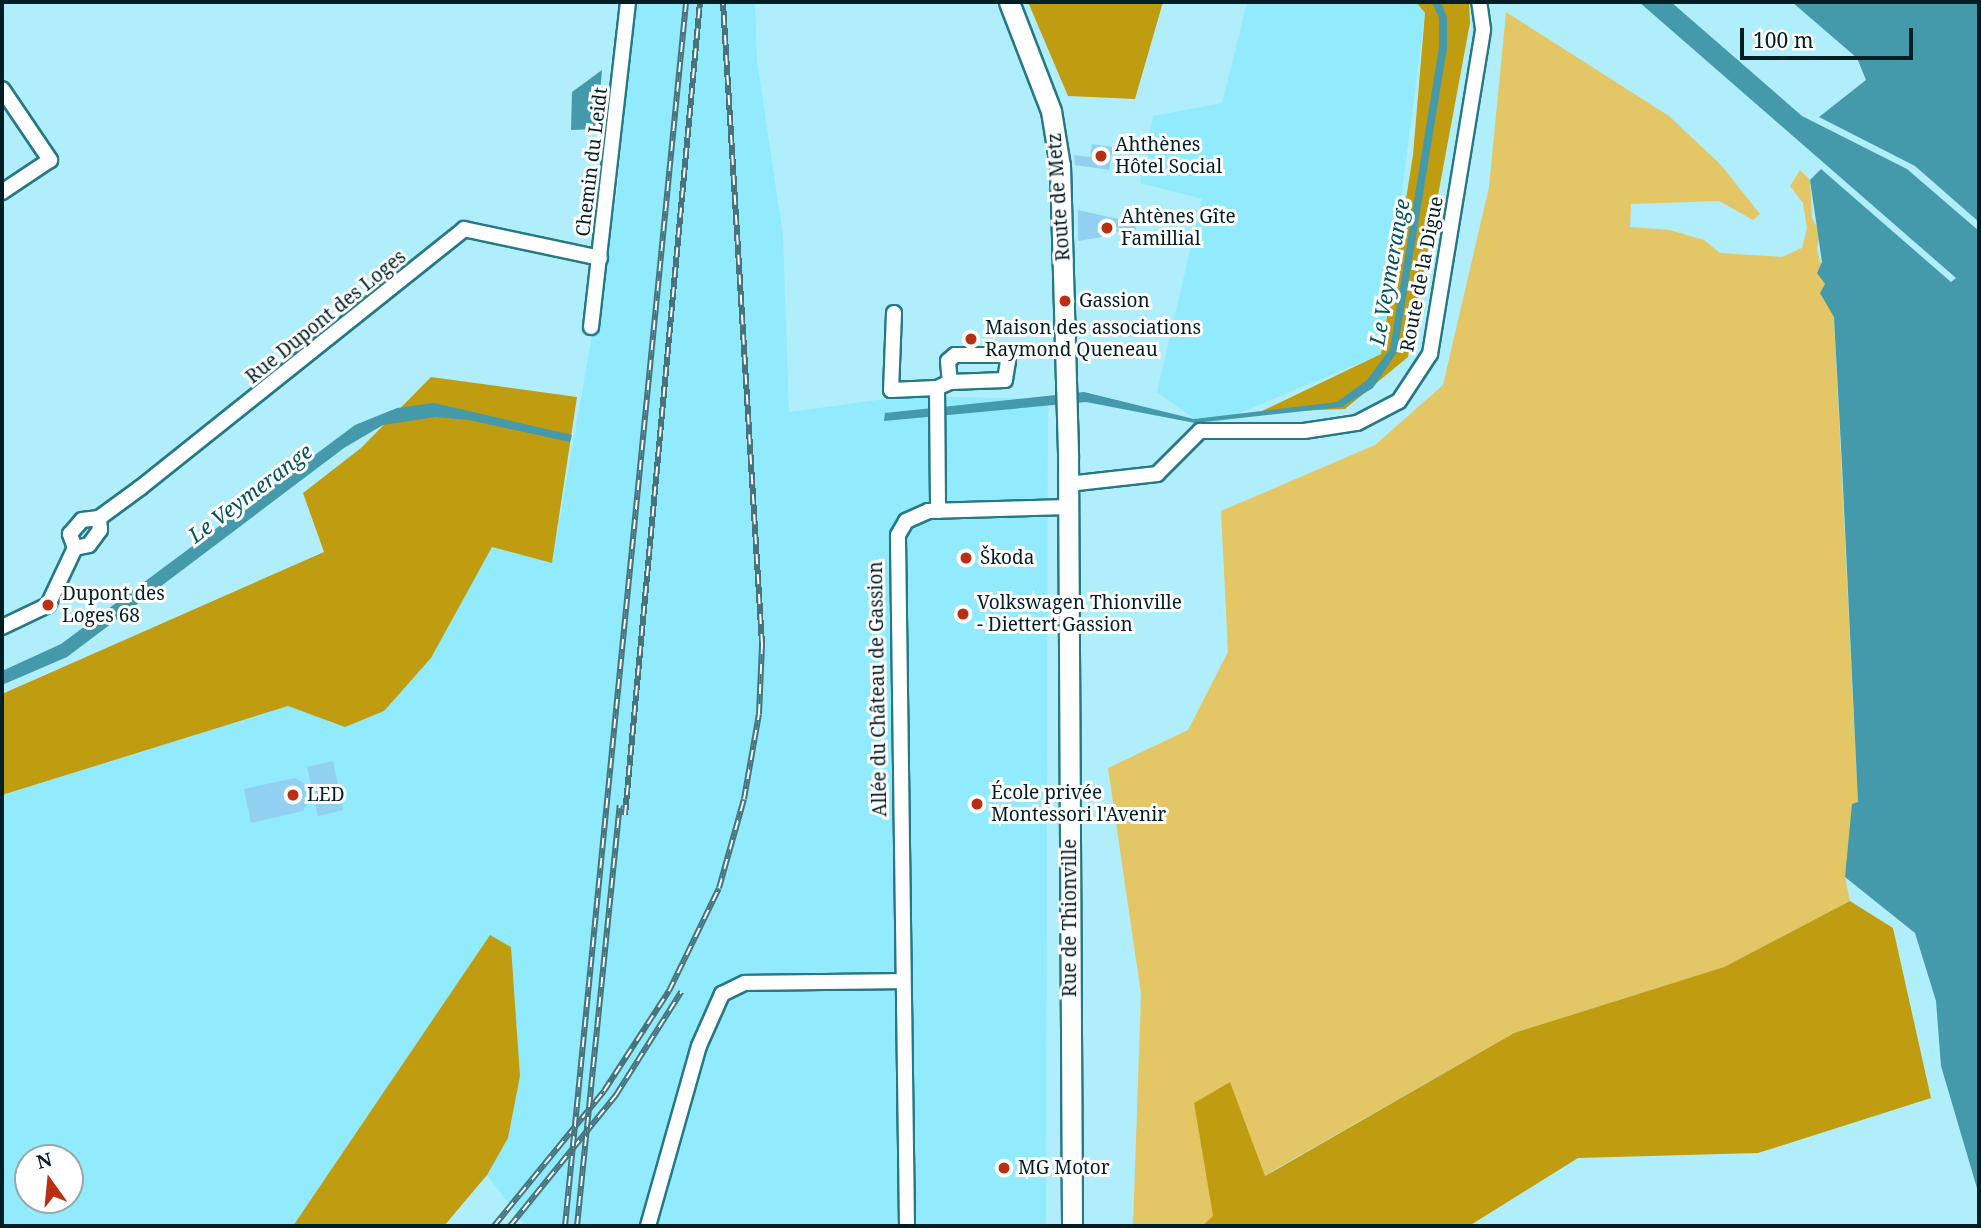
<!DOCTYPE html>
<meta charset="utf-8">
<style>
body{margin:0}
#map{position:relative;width:1981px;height:1228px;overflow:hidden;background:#b1eefb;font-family:"Noto Serif",serif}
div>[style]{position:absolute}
.built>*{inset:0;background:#91ebfd}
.green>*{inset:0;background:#e3c666}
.forest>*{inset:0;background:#c09d10}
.water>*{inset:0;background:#49a}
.building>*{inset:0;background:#91d0f1}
.roads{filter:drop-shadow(2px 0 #267887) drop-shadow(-2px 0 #267887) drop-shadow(0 2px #267887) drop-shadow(0 -2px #267887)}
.minor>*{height:14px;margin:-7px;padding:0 7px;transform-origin:7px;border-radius:7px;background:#fff}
.secondary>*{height:19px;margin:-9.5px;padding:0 9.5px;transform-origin:9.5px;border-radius:9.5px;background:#fff}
.rail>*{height:6px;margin-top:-3px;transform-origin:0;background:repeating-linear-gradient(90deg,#fff 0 10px,#48737c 0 20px);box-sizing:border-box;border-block:2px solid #48737c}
.dots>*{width:19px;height:19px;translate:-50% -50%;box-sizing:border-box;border:4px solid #fff;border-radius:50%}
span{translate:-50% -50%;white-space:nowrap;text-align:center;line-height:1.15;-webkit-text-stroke:6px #fff;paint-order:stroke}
.poi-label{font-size:19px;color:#001e24}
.left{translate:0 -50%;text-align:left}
.street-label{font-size:19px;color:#001e24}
.water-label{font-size:21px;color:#04525e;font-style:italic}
.frame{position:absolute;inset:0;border:4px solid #001e24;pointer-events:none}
.north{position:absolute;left:14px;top:1144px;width:70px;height:70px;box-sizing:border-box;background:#fff;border:2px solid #99a5a7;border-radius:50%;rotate:345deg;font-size:19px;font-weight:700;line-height:28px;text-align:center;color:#001e24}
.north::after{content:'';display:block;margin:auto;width:24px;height:32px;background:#ba2e14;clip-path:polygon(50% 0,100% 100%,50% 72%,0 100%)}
.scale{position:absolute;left:1740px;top:28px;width:173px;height:32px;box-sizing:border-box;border:4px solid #001e24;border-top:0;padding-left:9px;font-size:21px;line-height:24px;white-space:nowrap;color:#001e24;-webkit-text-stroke:5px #fff;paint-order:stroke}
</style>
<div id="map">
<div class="built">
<div style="clip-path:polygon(evenodd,634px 2px,755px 2px,757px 61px,783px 235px,789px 412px,907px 396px,1048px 399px,1046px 1226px,526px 1226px,487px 1175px,508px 1138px,490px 935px,293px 1226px,2px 1226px,2px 795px,288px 706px,345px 727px,431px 658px,492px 547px,552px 563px,617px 192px,634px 2px,28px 1158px,70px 1158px,70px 1200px,28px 1200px,28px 1158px)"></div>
<div style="clip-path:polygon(1247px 2px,1416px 2px,1425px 13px,1381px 354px,1206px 427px,1157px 392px,1202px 199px,1140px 183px,1153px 116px,1222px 103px)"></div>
</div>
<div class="green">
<div style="clip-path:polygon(1506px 12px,1669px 116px,1721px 165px,1760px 214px,1753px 220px,1719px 201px,1631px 204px,1630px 227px,1670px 230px,1704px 240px,1720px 253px,1782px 257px,1802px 248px,1807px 228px,1803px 203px,1790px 186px,1800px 170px,1810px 180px,1812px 218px,1820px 233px,1817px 249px,1834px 317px,1858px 802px,1845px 877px,1850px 901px,1724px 967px,1514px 1033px,1264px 1176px,1229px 1083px,1194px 1103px,1214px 1216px,1202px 1226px,1133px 1226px,1141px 994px,1108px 768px,1188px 730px,1228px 652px,1221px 511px,1375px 445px,1443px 385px,1489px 187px)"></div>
</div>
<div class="forest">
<div style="clip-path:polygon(1028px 2px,1163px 2px,1135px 99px,1068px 96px)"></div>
<div style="clip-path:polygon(1416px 2px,1469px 2px,1470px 23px,1408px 357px,1345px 409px,1260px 412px,1381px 354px,1413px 155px,1425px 13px)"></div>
<div style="clip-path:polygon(431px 377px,577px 397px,552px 563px,492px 547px,431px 658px,384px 711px,345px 727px,288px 706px,2px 795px,2px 694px,324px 552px,303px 493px,361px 448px)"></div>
<div style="clip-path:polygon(1850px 901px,1893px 928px,1931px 1098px,1758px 1153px,1578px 1158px,1469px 1226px,1202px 1226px,1213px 1216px,1194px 1103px,1230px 1082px,1265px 1176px,1514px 1033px,1724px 967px)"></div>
<div style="clip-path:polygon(490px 935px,511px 947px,520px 1076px,508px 1138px,487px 1175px,444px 1226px,293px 1226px)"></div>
</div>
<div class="water">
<div style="clip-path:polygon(1432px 2px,1441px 2px,1447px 18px,1447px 48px,1397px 352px,1373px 388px,1342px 407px,1195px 423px,1086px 402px,884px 421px,885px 413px,1084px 392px,1194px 419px,1337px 402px,1367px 380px,1390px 349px,1439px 47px,1439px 18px)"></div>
<div style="clip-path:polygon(1639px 2px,1671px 2px,1802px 116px,1907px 169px,1979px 231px,1979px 1195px,1941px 1066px,1936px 1001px,1915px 933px,1845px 877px,1852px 804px,1858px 802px,1842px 465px,1834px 317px,1820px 293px,1825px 284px,1817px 273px,1822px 262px,1810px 180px,1821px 169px,1951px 282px,1956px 278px)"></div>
<div style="clip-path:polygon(1792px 2px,1979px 2px,1979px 222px,1915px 166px,1819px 117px,1866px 80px,1857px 58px)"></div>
<div style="clip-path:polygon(602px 70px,597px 129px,571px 130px,572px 92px)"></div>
<div style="clip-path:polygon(434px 403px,572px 435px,570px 442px,469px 420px,435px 417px,383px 425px,344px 448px,67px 657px,2px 685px,2px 671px,61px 644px,355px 425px,397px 408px)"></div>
</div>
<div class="building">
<div style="clip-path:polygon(1092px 144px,1113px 147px,1109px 170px,1075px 165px,1074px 155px,1090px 157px)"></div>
<div style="clip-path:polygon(1078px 210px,1136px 223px,1135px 233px,1102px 230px,1102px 237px,1078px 241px)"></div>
<div style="clip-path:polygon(333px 761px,343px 810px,318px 816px,313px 795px,303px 811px,251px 823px,244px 789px,295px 778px,312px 788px,307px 767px)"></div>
</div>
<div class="roads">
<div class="minor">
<div style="left:2px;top:89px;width:86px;rotate:55.9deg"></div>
<div style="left:50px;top:160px;width:58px;rotate:146.3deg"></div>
<div style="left:894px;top:313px;width:77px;rotate:92.2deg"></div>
<div style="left:891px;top:390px;width:46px;rotate:-2.5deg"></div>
<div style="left:937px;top:388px;width:123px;rotate:89.5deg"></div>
<div style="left:591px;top:327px;width:327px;rotate:-83.5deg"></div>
<div style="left:937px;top:388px;width:14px;rotate:-25deg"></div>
<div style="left:950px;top:382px;width:55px;rotate:-2.1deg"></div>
<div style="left:1005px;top:380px;width:19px;rotate:-81deg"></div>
<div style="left:1008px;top:361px;width:7px;rotate:-124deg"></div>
<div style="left:1004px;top:355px;width:49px;rotate:180deg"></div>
<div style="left:955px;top:355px;width:9px;rotate:139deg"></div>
<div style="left:948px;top:361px;width:21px;rotate:85deg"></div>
<div style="left:1068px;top:484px;width:90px;rotate:-6.4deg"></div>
<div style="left:1157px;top:474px;width:61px;rotate:-45deg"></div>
<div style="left:1200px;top:431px;width:104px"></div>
<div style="left:1304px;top:431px;width:54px;rotate:-8.6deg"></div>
<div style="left:1357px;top:423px;width:47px;rotate:-27.6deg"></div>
<div style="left:1399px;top:401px;width:56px;rotate:-56.6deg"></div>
<div style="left:1430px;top:354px;width:329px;rotate:-80.7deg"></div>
<div style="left:1483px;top:29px;width:27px;rotate:-98deg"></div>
<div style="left:75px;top:548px;width:14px;rotate:-12deg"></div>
<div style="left:89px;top:545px;width:19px;rotate:-54deg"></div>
<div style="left:100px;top:530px;width:12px;rotate:-95deg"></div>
<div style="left:2px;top:627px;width:51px;rotate:-25.6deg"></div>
<div style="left:48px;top:605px;width:63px;rotate:-64.7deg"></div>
<div style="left:75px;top:548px;width:15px;rotate:-110deg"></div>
<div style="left:70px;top:534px;width:18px;rotate:-49deg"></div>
<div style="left:82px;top:520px;width:17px;rotate:-7deg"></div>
<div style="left:99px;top:518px;width:51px;rotate:-36.2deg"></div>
<div style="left:140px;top:488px;width:415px;rotate:-38.6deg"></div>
<div style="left:464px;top:229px;width:139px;rotate:12deg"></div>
<div style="left:648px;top:1226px;width:187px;rotate:-74.2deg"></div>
<div style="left:699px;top:1046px;width:57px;rotate:-66.1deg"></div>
<div style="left:722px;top:994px;width:25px;rotate:-26deg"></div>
<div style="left:745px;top:983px;width:158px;rotate:-0.7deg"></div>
<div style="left:907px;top:1226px;width:691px;rotate:-90.75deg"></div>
<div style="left:898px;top:535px;width:16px;rotate:-60deg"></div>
<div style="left:906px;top:521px;width:24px;rotate:-24deg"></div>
<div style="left:928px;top:511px;width:140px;rotate:-1.6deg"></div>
</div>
<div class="secondary">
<div style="left:1009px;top:2px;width:117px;rotate:68.9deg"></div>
<div style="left:1051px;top:111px;width:56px;rotate:80.7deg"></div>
<div style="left:1060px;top:166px;width:292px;rotate:88.4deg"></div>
<div style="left:1068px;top:458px;width:768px;rotate:89.7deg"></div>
</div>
</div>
<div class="rail">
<div style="left:625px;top:815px;width:816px;rotate:-84.73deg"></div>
<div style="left:494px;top:1226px;width:174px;rotate:-50.8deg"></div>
<div style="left:604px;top:1091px;width:119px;rotate:-57deg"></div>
<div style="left:669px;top:991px;width:114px;rotate:-64.1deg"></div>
<div style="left:719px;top:888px;width:92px;rotate:-74.3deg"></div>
<div style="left:744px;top:799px;width:86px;rotate:-80deg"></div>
<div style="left:759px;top:714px;width:70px;rotate:-87.5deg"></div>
<div style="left:762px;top:644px;width:643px;rotate:-93.48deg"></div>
<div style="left:510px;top:1226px;width:169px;rotate:-51deg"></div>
<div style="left:616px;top:1095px;width:122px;rotate:-57.7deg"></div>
<div style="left:565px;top:1226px;width:1230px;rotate:-84.35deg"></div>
<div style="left:577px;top:1226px;width:423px;rotate:-84.2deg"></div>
</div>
<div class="dots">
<div style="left:1101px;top:156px;background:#ba2e14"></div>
<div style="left:1107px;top:228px;background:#ba2e14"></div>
<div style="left:1065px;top:301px;background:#ba2e14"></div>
<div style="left:971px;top:339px;background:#ba2e14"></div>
<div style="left:966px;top:558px;background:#ba2e14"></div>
<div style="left:48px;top:605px;background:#ba2e14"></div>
<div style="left:963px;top:614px;background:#ba2e14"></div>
<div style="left:293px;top:795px;background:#ba2e14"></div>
<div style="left:977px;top:804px;background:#ba2e14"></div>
<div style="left:1004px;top:1168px;background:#ba2e14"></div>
</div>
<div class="poi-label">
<span class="left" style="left:1115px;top:156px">Ahthènes<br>Hôtel Social</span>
<span class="left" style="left:1121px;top:228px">Ahtènes Gîte<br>Famillial</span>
<span class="left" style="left:1079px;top:301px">Gassion</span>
<span class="left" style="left:985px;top:339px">Maison des associations<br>Raymond Queneau</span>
<span class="left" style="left:980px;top:558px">Škoda</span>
<span class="left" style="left:62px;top:605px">Dupont des<br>Loges 68</span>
<span class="left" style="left:977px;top:614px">Volkswagen Thionville<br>- Diettert Gassion</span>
<span class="left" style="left:991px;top:804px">École privée<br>Montessori l'Avenir</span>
<span class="left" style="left:307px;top:795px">LED</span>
<span class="left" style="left:1018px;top:1168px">MG Motor</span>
</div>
<div class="street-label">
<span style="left:592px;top:162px;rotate:-83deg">Chemin du Leidt</span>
<span style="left:1059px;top:197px;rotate:-94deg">Route de Metz</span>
<span style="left:1422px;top:274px;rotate:-79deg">Route de la Digue</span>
<span style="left:326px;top:317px;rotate:-39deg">Rue Dupont des Loges</span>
<span style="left:878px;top:689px;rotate:-91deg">Allée du Château de Gassion</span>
<span style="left:1070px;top:918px;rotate:-90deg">Rue de Thionville</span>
</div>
<div class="water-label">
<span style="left:1389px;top:272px;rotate:-80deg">Le Veymerange</span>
<span style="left:250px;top:493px;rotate:-37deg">Le Veymerange</span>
</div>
<div class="frame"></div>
<div class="north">N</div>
<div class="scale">100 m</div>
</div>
